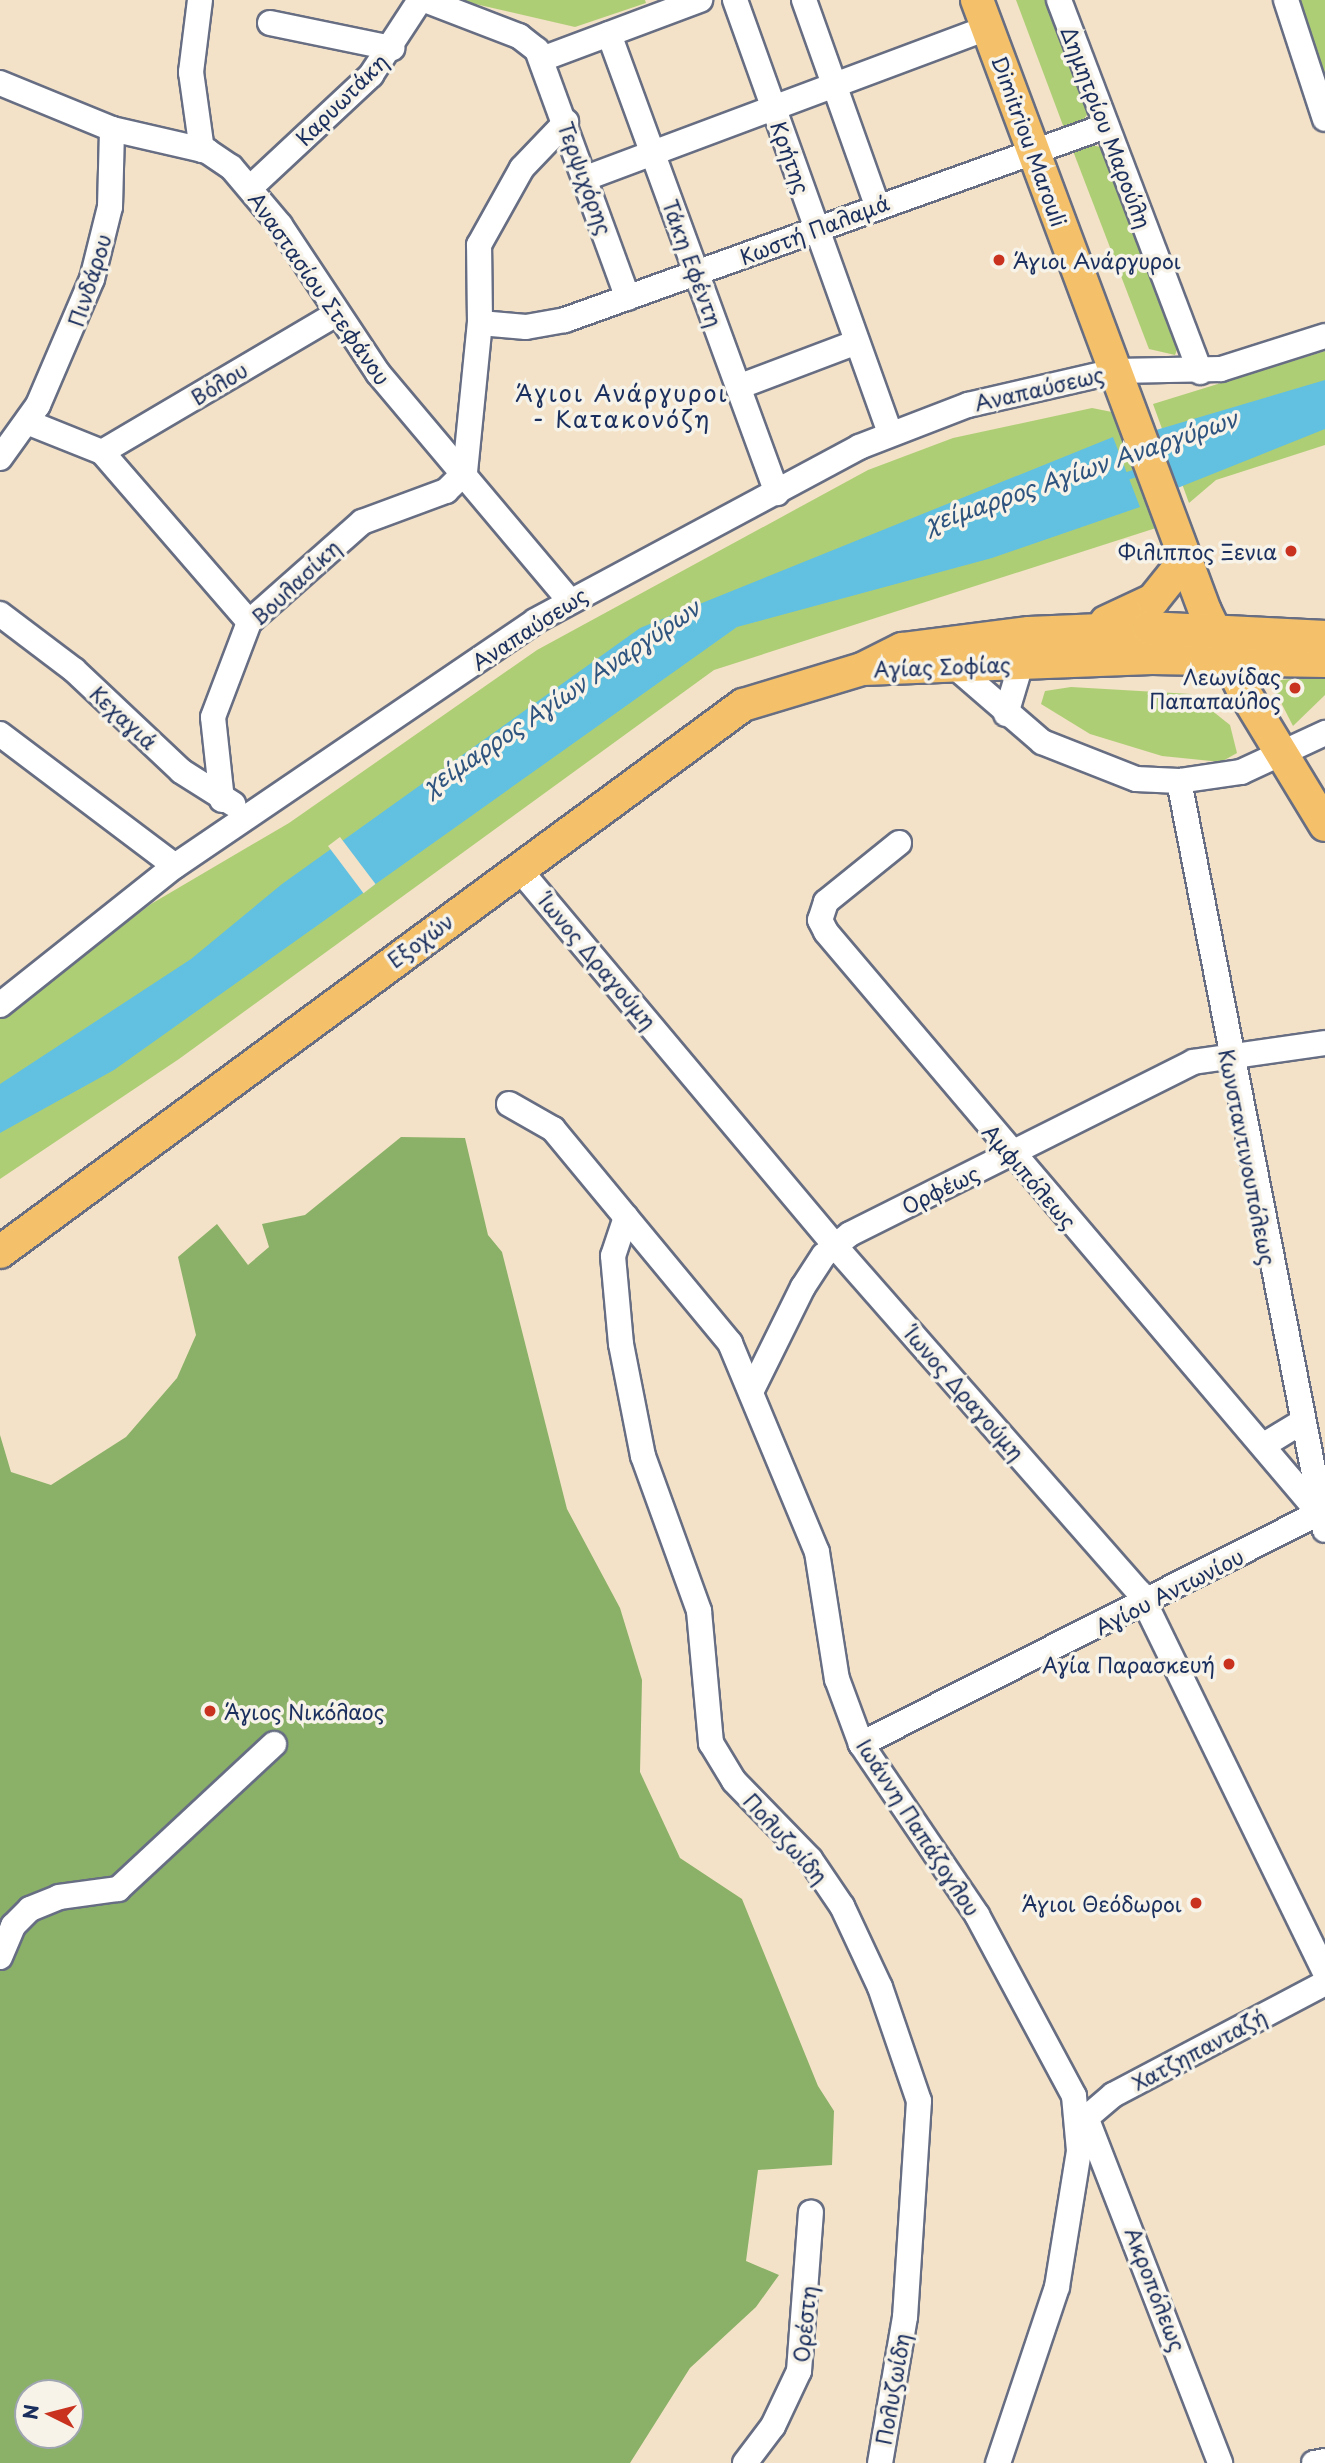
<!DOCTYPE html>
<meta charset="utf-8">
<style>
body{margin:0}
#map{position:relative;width:1325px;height:2463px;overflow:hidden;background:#f3e2c7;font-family:"Playpen Sans",sans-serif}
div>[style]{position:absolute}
.green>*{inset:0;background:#aece76}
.forest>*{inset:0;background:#8ab167}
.water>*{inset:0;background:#62c0e0}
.pier>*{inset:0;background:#f3e2c7;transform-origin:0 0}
.stream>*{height:8px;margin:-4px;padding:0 4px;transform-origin:4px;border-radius:4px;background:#62c0e0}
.roads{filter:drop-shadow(2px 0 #676e83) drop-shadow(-2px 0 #676e83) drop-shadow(0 2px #676e83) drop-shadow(0 -2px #676e83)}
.minor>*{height:24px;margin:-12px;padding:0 12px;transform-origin:12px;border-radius:12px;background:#fff}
.major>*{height:32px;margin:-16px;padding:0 16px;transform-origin:16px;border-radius:16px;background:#f4c16a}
.dots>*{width:19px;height:19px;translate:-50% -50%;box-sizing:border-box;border:4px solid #f7f3e8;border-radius:50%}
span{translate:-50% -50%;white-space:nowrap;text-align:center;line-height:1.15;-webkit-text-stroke:7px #f7f3e8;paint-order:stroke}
.street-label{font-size:21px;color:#1b2f5e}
.poi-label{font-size:21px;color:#1b2f5e}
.left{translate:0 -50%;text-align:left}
.right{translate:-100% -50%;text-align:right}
.neighbourhood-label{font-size:23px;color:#1b2f5e;letter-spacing:2px}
.water-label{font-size:23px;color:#2d537e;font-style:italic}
.north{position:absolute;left:14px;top:2379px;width:70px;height:70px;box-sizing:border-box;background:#f7f3e8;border:2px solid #9fa5b1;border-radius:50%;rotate:276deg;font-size:19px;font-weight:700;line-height:28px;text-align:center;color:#1b2f5e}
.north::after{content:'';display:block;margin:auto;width:24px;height:32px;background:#c8321e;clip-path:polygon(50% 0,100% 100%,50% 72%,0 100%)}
</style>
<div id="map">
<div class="green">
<div style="clip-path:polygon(458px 0,645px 0,646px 3px,575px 27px)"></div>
<div style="clip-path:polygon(1016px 0,1046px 0,1089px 112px,1081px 123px,1064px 128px)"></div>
<div style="clip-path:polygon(1296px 0,1325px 0,1325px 93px)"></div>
<div style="clip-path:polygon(1089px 145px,1102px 147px,1178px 347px,1175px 355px,1149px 349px,1073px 151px)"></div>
<div style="clip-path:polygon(1325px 351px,1325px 445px,1216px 480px,1189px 503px,1153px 404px)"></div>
<div style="clip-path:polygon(1092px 408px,1112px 412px,1156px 528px,714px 670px,179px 1059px,0 1179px,0 1018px,151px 904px,289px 823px,537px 650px,868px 470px,953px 438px)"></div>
<div style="clip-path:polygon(1325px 676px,1325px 695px,1293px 726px,1270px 681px)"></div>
<div style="clip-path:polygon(1071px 687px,1191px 694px,1230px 725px,1237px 753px,1221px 762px,1162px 756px,1090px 734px,1041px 704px,1045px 691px)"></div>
</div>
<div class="forest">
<div style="clip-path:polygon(evenodd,401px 1137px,465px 1138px,488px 1235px,502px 1252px,567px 1509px,620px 1608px,642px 1680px,640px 1772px,680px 1858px,742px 1899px,818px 2086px,834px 2111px,832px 2165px,758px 2170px,746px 2261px,779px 2275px,756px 2307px,690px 2368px,630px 2463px,0 2463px,0 1435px,11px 1472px,51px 1485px,126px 1437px,177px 1378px,196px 1335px,178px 1257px,217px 1224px,248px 1265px,269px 1247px,262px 1224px,305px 1215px,401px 1137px,28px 2393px,70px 2393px,70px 2435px,28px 2435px,28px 2393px)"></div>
</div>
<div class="water">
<div style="clip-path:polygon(1325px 380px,1325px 429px,1175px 489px,1156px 430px)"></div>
<div style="clip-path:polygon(1113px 437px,1140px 507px,992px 558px,737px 627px,114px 1070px,0 1133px,0 1084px,191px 959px,282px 884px,640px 628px)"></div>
</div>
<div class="pier">
<div style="left:340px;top:837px;width:59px;height:15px;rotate:53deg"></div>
</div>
<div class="stream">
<div style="left:1118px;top:479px;width:29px;rotate:-18deg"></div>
</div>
<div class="roads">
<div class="minor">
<div style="left:200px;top:0;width:73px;rotate:97.1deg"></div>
<div style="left:191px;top:72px;width:79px;rotate:82deg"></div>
<div style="left:425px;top:0;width:101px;rotate:21deg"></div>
<div style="left:519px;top:36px;width:23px;rotate:38deg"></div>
<div style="left:537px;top:50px;width:264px;rotate:69.9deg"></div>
<div style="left:735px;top:0;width:459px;rotate:70.3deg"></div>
<div style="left:804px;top:0;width:218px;rotate:70.4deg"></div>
<div style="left:1059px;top:0;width:398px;rotate:69.2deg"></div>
<div style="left:1286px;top:0;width:125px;rotate:71.9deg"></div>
<div style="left:270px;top:23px;width:125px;rotate:11.6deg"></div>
<div style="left:609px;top:34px;width:489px;rotate:69.9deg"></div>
<div style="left:542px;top:59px;width:169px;rotate:-20.5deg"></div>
<div style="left:0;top:83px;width:121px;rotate:22.3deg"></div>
<div style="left:112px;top:129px;width:98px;rotate:13deg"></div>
<div style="left:207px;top:151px;width:29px;rotate:34deg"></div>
<div style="left:231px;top:167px;width:76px;rotate:49.8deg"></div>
<div style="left:280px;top:225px;width:178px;rotate:56.5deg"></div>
<div style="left:378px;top:373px;width:297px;rotate:49.9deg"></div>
<div style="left:586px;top:178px;width:429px;rotate:-20.5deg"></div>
<div style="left:250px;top:188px;width:166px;rotate:-43deg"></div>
<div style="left:371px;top:75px;width:90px;rotate:-56.8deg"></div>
<div style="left:480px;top:323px;width:46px;rotate:5deg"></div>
<div style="left:526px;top:327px;width:40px;rotate:-10deg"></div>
<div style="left:565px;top:320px;width:575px;rotate:-19.73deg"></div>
<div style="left:738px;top:387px;width:127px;rotate:-20.7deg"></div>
<div style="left:27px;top:422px;width:81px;rotate:21.8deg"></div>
<div style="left:102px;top:452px;width:225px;rotate:49.1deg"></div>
<div style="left:102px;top:452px;width:272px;rotate:-30.5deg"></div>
<div style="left:0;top:458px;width:65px;rotate:-54.4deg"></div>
<div style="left:38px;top:405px;width:137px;rotate:-66.8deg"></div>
<div style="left:92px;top:279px;width:74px;rotate:-76deg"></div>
<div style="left:110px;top:207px;width:78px;rotate:-88.5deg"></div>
<div style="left:0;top:614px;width:93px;rotate:37.1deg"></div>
<div style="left:74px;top:670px;width:147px;rotate:43.3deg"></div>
<div style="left:181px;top:771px;width:62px;rotate:32.4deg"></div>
<div style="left:946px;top:659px;width:127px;rotate:40.8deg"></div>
<div style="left:1042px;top:742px;width:101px;rotate:21.5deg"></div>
<div style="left:1136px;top:779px;width:43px;rotate:2.7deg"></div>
<div style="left:1179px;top:781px;width:63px;rotate:-8.3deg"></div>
<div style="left:1241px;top:772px;width:93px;rotate:-24.9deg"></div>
<div style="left:1006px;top:714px;width:52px;rotate:-73.3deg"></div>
<div style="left:0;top:734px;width:219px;rotate:37deg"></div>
<div style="left:1179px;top:781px;width:763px;rotate:78.97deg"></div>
<div style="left:222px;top:800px;width:83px;rotate:-96.2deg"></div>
<div style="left:213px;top:717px;width:102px;rotate:-69.2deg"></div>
<div style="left:249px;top:622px;width:151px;rotate:-41.5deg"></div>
<div style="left:362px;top:522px;width:90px;rotate:-20.3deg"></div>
<div style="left:446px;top:491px;width:27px;rotate:-45deg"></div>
<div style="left:465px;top:472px;width:150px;rotate:-84.3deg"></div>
<div style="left:480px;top:323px;width:78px;rotate:-90.7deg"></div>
<div style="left:479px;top:245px;width:88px;rotate:-60.8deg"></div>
<div style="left:522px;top:168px;width:64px;rotate:-46.3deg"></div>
<div style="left:899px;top:843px;width:94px;rotate:141.1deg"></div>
<div style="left:826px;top:902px;width:19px;rotate:108deg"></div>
<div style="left:820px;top:920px;width:13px;rotate:63deg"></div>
<div style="left:826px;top:932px;width:762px;rotate:49.68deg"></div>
<div style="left:519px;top:869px;width:491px;rotate:50deg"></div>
<div style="left:834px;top:1245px;width:463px;rotate:48.7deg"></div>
<div style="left:1140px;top:1593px;width:423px;rotate:64deg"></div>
<div style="left:0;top:1005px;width:223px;rotate:-38.5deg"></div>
<div style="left:175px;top:866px;width:435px;rotate:-34.2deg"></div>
<div style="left:535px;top:621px;width:368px;rotate:-28.2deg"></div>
<div style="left:859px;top:447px;width:117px;rotate:-21.1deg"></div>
<div style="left:968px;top:405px;width:151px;rotate:-13deg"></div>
<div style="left:1115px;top:371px;width:106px;rotate:-1.1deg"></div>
<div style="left:1221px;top:369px;width:109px;rotate:-17.6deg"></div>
<div style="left:509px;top:1104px;width:51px;rotate:29.6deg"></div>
<div style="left:553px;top:1129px;width:278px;rotate:50.4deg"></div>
<div style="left:730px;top:1343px;width:226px;rotate:67.4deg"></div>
<div style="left:817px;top:1552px;width:129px;rotate:81.1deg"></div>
<div style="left:837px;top:1679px;width:69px;rotate:69.7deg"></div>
<div style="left:861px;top:1744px;width:207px;rotate:55.8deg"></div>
<div style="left:977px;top:1915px;width:205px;rotate:61.8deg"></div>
<div style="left:1074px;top:2096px;width:55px;rotate:84.8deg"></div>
<div style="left:1079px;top:2151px;width:138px;rotate:99.2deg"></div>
<div style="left:1057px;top:2287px;width:186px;rotate:108.5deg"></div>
<div style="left:626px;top:1217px;width:41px;rotate:108.4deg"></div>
<div style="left:613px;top:1256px;width:88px;rotate:84.8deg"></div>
<div style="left:621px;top:1344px;width:114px;rotate:78.9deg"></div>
<div style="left:643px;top:1456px;width:165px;rotate:70.1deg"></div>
<div style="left:699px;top:1611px;width:133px;rotate:84.8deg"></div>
<div style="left:711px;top:1743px;width:44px;rotate:58.8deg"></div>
<div style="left:734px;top:1781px;width:109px;rotate:45.7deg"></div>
<div style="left:810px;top:1859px;width:57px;rotate:55.8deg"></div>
<div style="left:842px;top:1906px;width:89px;rotate:64.9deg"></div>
<div style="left:880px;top:1987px;width:120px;rotate:71.1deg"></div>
<div style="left:919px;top:2101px;width:216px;rotate:93.7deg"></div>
<div style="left:905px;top:2317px;width:148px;rotate:99.7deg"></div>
<div style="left:751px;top:1392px;width:117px;rotate:-63.7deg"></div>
<div style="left:803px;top:1287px;width:38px;rotate:-57deg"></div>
<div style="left:824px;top:1255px;width:33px;rotate:-39deg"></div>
<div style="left:850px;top:1234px;width:384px;rotate:-26.6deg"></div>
<div style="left:1193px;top:1062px;width:133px;rotate:-8.2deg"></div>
<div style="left:1264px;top:1445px;width:42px;rotate:-31.4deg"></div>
<div style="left:861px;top:1744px;width:520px;rotate:-26.76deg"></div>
<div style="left:0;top:1957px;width:34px;rotate:-67deg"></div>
<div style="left:13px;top:1926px;width:24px;rotate:-45deg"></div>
<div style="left:30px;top:1909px;width:31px;rotate:-22deg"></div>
<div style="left:59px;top:1897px;width:60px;rotate:-7.7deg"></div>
<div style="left:118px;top:1889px;width:213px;rotate:-42.9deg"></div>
<div style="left:1086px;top:2117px;width:371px;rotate:68.8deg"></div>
<div style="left:1079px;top:2124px;width:45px;rotate:-40.5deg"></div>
<div style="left:1113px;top:2095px;width:240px;rotate:-27.8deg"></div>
<div style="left:745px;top:2463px;width:46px;rotate:-52.9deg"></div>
<div style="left:773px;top:2426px;width:61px;rotate:-64.7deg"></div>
<div style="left:799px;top:2371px;width:159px;rotate:-85.7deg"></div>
<div style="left:1314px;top:2463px;width:11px;rotate:-10deg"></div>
</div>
<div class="major">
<div style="left:977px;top:0;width:652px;rotate:69.54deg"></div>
<div style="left:1205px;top:611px;width:88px;rotate:64.3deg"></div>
<div style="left:1243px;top:690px;width:158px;rotate:58.7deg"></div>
<div style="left:1106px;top:622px;width:52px;rotate:-25.1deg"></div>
<div style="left:1153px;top:600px;width:51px;rotate:-51.3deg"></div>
<div style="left:863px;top:669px;width:289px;rotate:-2.2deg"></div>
<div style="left:1152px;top:658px;width:173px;rotate:1deg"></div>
<div style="left:0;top:1252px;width:923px;rotate:-36.36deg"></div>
<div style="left:743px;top:705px;width:124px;rotate:-16.8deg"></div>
<div style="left:862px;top:669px;width:45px;rotate:-26.6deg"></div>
<div style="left:902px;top:649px;width:128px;rotate:-7.2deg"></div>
<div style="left:1029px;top:633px;width:120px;rotate:-2.4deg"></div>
<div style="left:1149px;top:628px;width:176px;rotate:2.9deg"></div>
</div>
</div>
<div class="dots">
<div style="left:999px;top:260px;background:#c8321e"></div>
<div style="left:1291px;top:551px;background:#c8321e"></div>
<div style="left:1295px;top:688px;background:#c8321e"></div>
<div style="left:1229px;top:1664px;background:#c8321e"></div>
<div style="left:210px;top:1711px;background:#c8321e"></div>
<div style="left:1196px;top:1903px;background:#c8321e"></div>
</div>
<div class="street-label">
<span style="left:341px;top:99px;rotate:-45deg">Καρυωτάκη</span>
<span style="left:1107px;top:127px;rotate:69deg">Δημητρίου Μαρούλη</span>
<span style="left:1030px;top:141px;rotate:70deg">Dimitriou Marouli</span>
<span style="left:791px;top:157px;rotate:70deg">Κρήτης</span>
<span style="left:586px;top:178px;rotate:70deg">Τερψιχόρης</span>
<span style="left:814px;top:229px;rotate:-21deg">Κωστή Παλαμά</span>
<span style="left:693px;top:263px;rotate:70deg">Τάκη Εφέντη</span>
<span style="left:89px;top:280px;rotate:-72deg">Πινδάρου</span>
<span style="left:320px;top:288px;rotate:55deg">Αναστασίου Στεφάνου</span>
<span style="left:219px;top:383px;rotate:-31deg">Βόλου</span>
<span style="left:1039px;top:388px;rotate:-13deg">Αναπαύσεως</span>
<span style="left:295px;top:582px;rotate:-43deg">Βουλασίκη</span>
<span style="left:529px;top:628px;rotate:-33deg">Αναπαύσεως</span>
<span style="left:942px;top:666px;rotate:-2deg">Αγίας Σοφίας</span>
<span style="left:124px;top:717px;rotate:43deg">Κεχαγιά</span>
<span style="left:420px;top:940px;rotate:-36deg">Εξοχών</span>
<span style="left:598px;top:961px;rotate:50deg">Ίωνος Δραγούμη</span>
<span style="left:1248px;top:1157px;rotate:79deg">Κωνσταντινουπόλεως</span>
<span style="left:1030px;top:1176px;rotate:49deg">Αμφιπόλεως</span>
<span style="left:940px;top:1189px;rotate:-26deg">Ορφέως</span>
<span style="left:965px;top:1393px;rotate:49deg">Ίωνος Δραγούμη</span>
<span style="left:1169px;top:1591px;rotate:-27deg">Αγίου Αντωνίου</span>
<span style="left:919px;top:1827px;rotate:57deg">Ιωάννη Παπάζογλου</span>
<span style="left:786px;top:1838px;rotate:48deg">Πολυζωίδη</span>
<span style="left:1199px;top:2049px;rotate:-28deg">Χατζηπανταζή</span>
<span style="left:1156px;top:2289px;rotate:69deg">Ακροπόλεως</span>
<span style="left:804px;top:2324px;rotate:-84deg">Ορέστη</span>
<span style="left:892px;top:2389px;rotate:-80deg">Πολυζωίδη</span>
</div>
<div class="poi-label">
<span class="left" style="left:1013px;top:260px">Άγιοι Ανάργυροι</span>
<span class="right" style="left:1277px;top:551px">Φιλιππος Ξενια</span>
<span class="right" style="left:1281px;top:688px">Λεωνίδας<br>Παπαπαύλος</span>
<span class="right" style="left:1215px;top:1664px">Αγία Παρασκευή</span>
<span class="left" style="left:224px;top:1711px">Άγιος Νικόλαος</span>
<span class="right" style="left:1182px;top:1903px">Άγιοι Θεόδωροι</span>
</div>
<div class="neighbourhood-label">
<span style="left:622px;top:406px">Άγιοι Ανάργυροι<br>- Κατακονόζη</span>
</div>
<div class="water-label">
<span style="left:1081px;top:471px;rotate:-19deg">χείμαρρος Αγίων Αναργύρων</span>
<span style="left:561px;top:697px;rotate:-34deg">χείμαρρος Αγίων Αναργύρων</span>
</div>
<div class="north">N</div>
</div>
